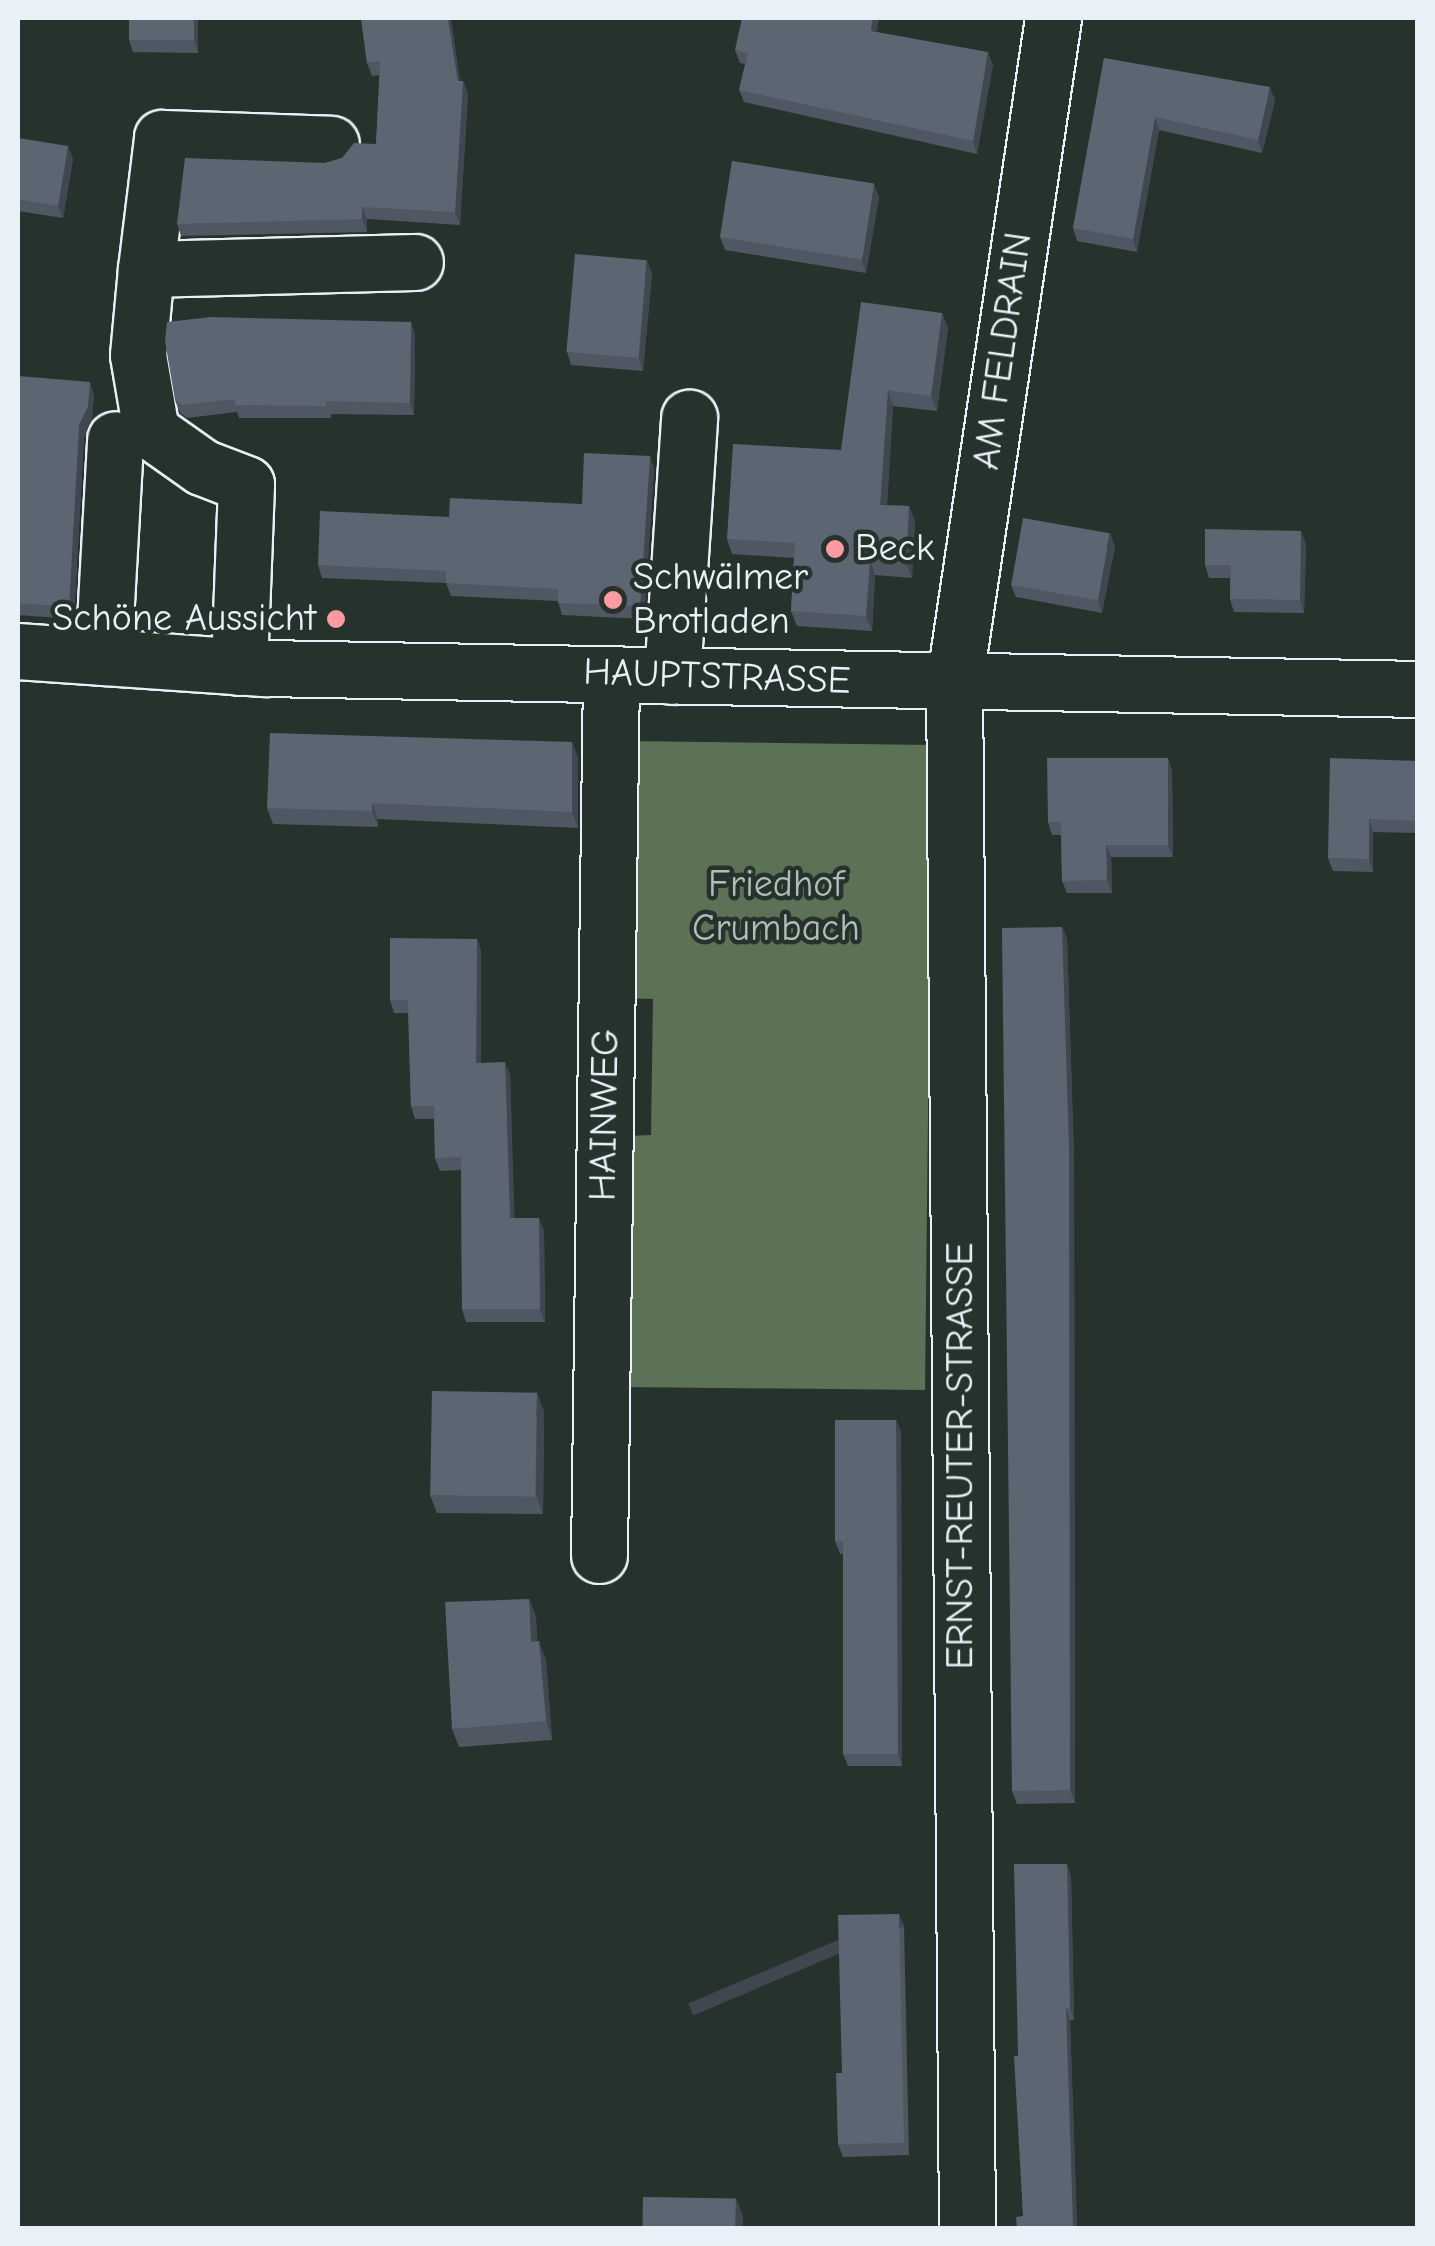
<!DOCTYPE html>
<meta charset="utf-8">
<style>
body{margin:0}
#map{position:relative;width:1435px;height:2246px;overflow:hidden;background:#26332d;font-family:"Comic Neue",sans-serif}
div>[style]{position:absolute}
.green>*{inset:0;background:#5c7257}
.roads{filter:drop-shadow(2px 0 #e8f1f8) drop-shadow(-2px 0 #e8f1f8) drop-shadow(0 2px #e8f1f8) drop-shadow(0 -2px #e8f1f8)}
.minor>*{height:55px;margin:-27.5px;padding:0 27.5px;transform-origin:27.5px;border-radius:27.5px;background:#26332d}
.major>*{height:55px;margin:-27.5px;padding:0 27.5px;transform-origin:27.5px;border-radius:27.5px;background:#26332d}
.wall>*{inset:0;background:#4f5762}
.shaded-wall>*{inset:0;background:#404750;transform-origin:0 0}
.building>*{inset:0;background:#5c6572;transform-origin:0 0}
.dots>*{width:28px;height:28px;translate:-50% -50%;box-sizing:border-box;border:5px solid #26332d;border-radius:50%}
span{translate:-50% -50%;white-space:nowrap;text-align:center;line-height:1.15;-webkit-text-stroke:9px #26332d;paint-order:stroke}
.street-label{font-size:38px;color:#e8f1f8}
.poi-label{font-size:38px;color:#e8f1f8}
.left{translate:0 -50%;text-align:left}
.right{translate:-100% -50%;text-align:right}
.park-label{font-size:38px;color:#b0beb8}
.frame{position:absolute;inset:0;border:20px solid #e8f1f8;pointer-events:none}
</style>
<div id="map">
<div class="green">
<div style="clip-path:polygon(625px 741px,932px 745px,925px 1390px,625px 1387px,628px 1136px,651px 1135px,653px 999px,623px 998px)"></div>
</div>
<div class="roads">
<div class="minor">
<div style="left:146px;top:269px;width:132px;rotate:-83deg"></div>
<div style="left:162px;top:138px;width:169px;rotate:2deg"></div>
<div style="left:103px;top:657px;width:218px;rotate:-86.8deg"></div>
<div style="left:239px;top:667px;width:183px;rotate:-87.8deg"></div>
<div style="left:246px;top:484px;width:47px;rotate:-158.9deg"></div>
<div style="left:202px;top:467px;width:62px;rotate:-144.8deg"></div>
<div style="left:151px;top:431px;width:77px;rotate:-99.7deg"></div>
<div style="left:138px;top:355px;width:86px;rotate:-84.7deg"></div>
<div style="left:146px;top:269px;width:269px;rotate:-1.5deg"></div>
<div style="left:672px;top:676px;width:259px;rotate:-86.2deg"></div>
<div style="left:599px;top:1555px;width:881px;rotate:-89.22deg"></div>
<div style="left:967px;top:2228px;width:1544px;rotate:-90.48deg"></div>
<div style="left:954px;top:684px;width:673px;rotate:-81.54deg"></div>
</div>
<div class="major">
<div style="left:18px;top:651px;width:247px;rotate:4deg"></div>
<div style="left:264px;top:668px;width:1154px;rotate:1.04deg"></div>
</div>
</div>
<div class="wall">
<div style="clip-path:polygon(198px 18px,198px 53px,133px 52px,129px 40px)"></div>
<div style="clip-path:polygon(361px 18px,460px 81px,463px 81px,468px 94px,460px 225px,367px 219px,367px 232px,181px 236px,177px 224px,325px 163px,342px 158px,376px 144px,380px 75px,372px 76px,367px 63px)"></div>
<div style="clip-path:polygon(877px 32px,993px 65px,977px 154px,744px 102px,739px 90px,745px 64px,740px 63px,735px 50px)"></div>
<div style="clip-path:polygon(1104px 58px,1275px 100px,1262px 153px,1159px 130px,1137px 252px,1077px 241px,1073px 228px)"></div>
<div style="clip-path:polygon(18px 138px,73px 159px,63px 218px,18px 211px)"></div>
<div style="clip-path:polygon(879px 197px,866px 273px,725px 250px,720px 237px)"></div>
<div style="clip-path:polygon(652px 273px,643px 371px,571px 365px,567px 352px)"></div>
<div style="clip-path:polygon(942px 313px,948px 328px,937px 411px,893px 406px,887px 505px,909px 506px,915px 522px,912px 578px,875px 575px,872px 631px,797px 626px,791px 611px,794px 558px,732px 554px,727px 539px,841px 450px)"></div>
<div style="clip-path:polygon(411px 322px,415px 335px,414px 415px,331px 414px,331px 418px,239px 418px,237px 412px,187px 418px,180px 413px,175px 400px)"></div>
<div style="clip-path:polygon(18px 376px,94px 395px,92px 418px,84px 437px,74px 619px,18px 615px)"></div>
<div style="clip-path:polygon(650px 456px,654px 469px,644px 619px,562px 615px,558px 601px,451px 596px,446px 583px,322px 578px,318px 565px,449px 517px,582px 504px)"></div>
<div style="clip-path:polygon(1306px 544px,1304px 613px,1234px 612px,1230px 599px,1230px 578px,1209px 578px,1205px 565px)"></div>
<div style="clip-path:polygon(1115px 546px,1102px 613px,1016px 597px,1011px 585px)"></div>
<div style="clip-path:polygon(572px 742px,578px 758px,578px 828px,378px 819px,378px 827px,273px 824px,267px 808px)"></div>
<div style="clip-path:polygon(1168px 758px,1172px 771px,1173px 857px,1111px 857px,1112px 893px,1067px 893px,1062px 881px,1061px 835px,1052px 835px,1048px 822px)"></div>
<div style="clip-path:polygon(1418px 761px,1418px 833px,1373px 832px,1373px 872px,1333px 871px,1328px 858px)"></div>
<div style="clip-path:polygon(1062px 927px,1067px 939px,1074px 1159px,1075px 1803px,1017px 1804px,1012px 1791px)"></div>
<div style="clip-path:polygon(477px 939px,481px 951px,481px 1063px,510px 1074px,514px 1218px,544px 1231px,545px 1322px,466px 1322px,462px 1309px,461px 1170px,440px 1171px,435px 1158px,434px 1119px,415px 1119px,411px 1106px,408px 1013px,394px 1013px,390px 1000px)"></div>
<div style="clip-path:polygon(544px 1411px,543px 1514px,437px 1513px,430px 1495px)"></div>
<div style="clip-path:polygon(896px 1420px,901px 1432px,902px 1766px,848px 1766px,843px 1754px,843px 1554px,840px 1554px,835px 1541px)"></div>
<div style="clip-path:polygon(529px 1599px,536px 1617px,537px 1642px,546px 1660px,552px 1740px,459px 1747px,452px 1729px)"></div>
<div style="clip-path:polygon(1067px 1864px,1071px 1876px,1074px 2020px,1070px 2020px,1077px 2228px,1017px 2228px,1023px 2216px,1018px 2056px)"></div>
<div style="clip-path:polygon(899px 1914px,904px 1926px,909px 2155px,843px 2157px,838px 2144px,842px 2073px)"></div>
</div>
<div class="shaded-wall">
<div style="clip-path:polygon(194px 18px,198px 18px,198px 53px,194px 40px)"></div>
<div style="clip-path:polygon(448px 18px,451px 18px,462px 93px,458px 81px)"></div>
<div style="clip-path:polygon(873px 18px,879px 18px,875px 44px,871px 31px)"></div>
<div style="clip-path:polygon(988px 52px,993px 65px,977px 154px,973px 141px)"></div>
<div style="clip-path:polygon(463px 81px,468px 94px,460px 225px,455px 212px)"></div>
<div style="clip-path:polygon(1270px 87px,1275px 100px,1262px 153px,1258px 140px)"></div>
<div style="clip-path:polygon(1155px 117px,1159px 130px,1137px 252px,1133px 239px)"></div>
<div style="clip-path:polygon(68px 146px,73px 159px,63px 218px,58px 206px)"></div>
<div style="clip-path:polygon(874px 184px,879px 197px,866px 273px,862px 261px)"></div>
<div style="clip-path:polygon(362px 207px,367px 219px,367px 232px,362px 219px)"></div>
<div style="clip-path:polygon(647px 260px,652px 273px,643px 371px,639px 358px)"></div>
<div style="clip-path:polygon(942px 313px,948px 328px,937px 411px,931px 396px)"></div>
<div style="clip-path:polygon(411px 322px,415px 335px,414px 415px,410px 403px)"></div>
<div style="clip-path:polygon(90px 382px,94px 395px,92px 418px,84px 437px,74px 619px,69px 607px,79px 425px)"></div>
<div style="clip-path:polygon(888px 390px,893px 406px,886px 520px,880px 505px)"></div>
<div style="clip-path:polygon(650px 456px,654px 469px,644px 619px,640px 606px)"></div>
<div style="clip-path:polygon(909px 506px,915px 522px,912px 578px,906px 563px)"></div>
<div style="clip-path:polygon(1301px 531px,1306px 544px,1304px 613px,1300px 600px)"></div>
<div style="clip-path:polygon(1110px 533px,1115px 546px,1102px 613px,1098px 601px)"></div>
<div style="clip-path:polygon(870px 560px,875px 575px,872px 631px,866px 616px)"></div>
<div style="clip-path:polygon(572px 742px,578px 758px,578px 828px,572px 812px)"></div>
<div style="clip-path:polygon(1168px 758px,1172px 771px,1173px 857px,1168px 845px)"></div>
<div style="clip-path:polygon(372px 803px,378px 819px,378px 827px,372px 811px)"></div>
<div style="clip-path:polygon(1369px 819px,1373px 832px,1373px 872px,1369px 859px)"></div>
<div style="clip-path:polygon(1106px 845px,1111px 857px,1112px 893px,1107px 880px)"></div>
<div style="clip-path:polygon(1062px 927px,1067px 939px,1074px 1159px,1075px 1803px,1070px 1790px)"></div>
<div style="clip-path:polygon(477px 939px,481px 951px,481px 1075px,476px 1063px)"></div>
<div style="clip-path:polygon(505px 1062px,510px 1074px,515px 1230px,510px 1218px)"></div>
<div style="clip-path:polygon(539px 1218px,544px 1231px,545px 1322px,540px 1309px)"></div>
<div style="clip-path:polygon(537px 1392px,544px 1411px,543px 1514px,536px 1495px)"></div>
<div style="clip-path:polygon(896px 1420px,901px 1432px,902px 1766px,898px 1754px)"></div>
<div style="clip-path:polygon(529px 1599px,536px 1617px,538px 1661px,531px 1642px)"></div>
<div style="clip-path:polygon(539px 1641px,546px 1660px,552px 1740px,546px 1721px)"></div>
<div style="clip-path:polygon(1067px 1864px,1071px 1876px,1074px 2020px,1070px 2008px)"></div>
<div style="left:899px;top:1914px;width:13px;height:229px;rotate:67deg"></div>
<div style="clip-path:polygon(1066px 2008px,1070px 2020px,1077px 2228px,1073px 2228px)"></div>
<div style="clip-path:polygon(736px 2198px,743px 2216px,743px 2228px,736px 2228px)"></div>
</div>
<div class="building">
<div style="left:129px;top:18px;width:65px;height:22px"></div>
<div style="clip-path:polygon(361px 18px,448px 18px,458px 81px,463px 81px,455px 212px,362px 207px,362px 219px,177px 224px,185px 158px,325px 163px,342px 158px,354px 143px,376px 144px,380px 61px,367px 63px)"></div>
<div style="clip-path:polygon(742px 18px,795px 18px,809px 20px,809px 18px,873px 18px,871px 31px,988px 52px,973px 141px,739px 90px,748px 53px,735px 50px)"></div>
<div style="clip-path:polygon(1104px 58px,1270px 87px,1258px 140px,1155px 117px,1133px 239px,1073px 228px)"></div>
<div style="clip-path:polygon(18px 138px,68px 146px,58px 206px,18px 199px)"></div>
<div style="left:732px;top:161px;width:144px;height:77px;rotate:9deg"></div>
<div style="left:575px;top:254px;width:72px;height:98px;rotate:5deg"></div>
<div style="clip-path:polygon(861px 302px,942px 313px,931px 396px,888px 390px,880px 505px,909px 506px,906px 563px,870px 560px,866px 616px,791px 611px,795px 543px,727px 539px,733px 444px,841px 450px)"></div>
<div style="clip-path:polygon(211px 317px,411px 322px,410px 403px,326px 401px,326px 406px,235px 405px,235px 399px,182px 405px,175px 400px,165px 341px,167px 322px)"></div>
<div style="clip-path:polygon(18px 376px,90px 382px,88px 406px,79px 425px,69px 607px,18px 603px)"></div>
<div style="clip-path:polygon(584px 453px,650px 456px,640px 606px,558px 603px,558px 589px,446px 583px,446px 571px,318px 565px,320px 511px,449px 517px,450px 498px,582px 504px)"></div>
<div style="left:1023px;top:518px;width:88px;height:68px;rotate:10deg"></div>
<div style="clip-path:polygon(1205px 529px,1301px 531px,1300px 600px,1230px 599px,1231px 565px,1205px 565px)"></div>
<div style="clip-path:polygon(270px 733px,572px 742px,572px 812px,372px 803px,372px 811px,267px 808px)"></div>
<div style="clip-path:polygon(1047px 758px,1168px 758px,1168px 845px,1106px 845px,1107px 880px,1062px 881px,1061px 822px,1048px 822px)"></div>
<div style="clip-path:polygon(1330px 758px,1418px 761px,1418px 821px,1369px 819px,1369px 859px,1328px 858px)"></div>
<div style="clip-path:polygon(1062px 927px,1069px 1147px,1070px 1790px,1012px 1791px,1002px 928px)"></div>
<div style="clip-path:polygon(390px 938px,477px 939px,476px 1063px,505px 1062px,510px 1218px,539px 1218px,540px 1309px,462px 1309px,461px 1157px,435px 1158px,434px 1106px,411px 1106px,408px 1000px,390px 1000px)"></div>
<div style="left:432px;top:1391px;width:105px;height:104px;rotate:1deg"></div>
<div style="clip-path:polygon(835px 1420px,896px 1420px,898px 1754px,843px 1754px,843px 1541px,835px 1541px)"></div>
<div style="clip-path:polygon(529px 1599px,531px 1642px,539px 1641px,546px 1721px,452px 1729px,445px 1602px)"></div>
<div style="clip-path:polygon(1014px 1864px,1067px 1864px,1070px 2008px,1066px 2008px,1073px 2228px,1017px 2228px,1016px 2217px,1023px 2216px,1014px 2056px,1018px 2056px)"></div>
<div style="clip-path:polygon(899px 1914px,904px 2143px,838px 2144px,836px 2073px,842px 2073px,838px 1915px)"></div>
<div style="left:643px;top:2197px;width:93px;height:31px;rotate:1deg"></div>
</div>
<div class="dots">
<div style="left:835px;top:549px;background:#ff9aa2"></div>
<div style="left:613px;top:600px;background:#ff9aa2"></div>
<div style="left:336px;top:619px;background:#ff9aa2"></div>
</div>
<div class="street-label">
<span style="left:1003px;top:351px;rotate:-82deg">AM FELDRAIN</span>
<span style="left:717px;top:677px;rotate:2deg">HAUPTSTRASSE</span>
<span style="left:605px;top:1115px;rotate:-89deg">HAINWEG</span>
<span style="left:961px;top:1456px;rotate:-90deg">ERNST-REUTER-STRASSE</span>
</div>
<div class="poi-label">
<span class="left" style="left:855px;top:549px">Beck</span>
<span class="left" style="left:633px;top:600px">Schwälmer<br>Brotladen</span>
<span class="right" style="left:316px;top:619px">Schöne Aussicht</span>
</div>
<div class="park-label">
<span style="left:776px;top:907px">Friedhof<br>Crumbach</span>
</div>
<div class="frame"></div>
</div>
